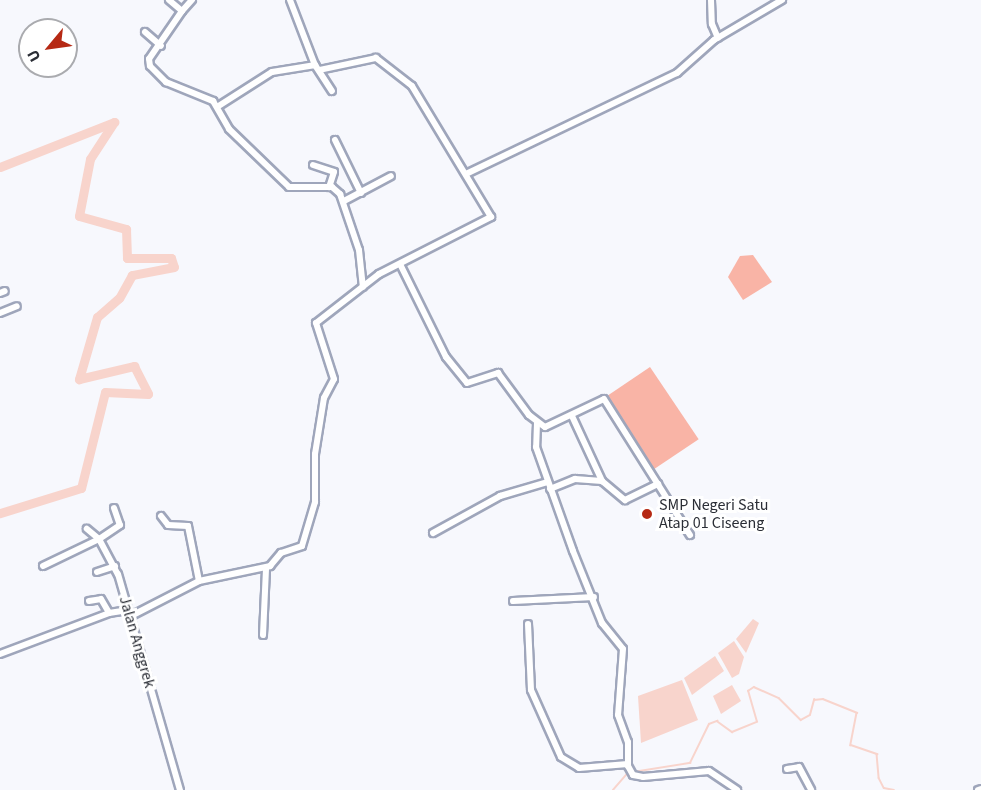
<!DOCTYPE html>
<style>
body{margin:0}
#map{position:relative;width:981px;height:790px;overflow:hidden;background:#f7f8fd;font-family:"Source Sans 3",sans-serif}
div>[style]{position:absolute}
.green>*{inset:0;background:#f9b4a6;transform-origin:0 0}
.water>*{inset:0;background:#f8d4cc}
.stream>*{height:1.5px;margin:-0.75px;padding:0 0.75px;transform-origin:0.75px;border-radius:0.75px;background:#f8d4cc}
.river>*{height:9px;margin:-4.5px;padding:0 4.5px;transform-origin:4.5px;border-radius:4.5px;background:#f8d4cc}
.roads{filter:drop-shadow(2px 0 #9fa6bb) drop-shadow(-2px 0 #9fa6bb) drop-shadow(0 2px #9fa6bb) drop-shadow(0 -2px #9fa6bb)}
.minor>*{height:6px;margin:-3px;padding:0 3px;transform-origin:3px;border-radius:3px;background:#fff}
.dots>*{width:16px;height:16px;translate:-50% -50%;box-sizing:border-box;border:3px solid #fff;border-radius:50%}
span{translate:-50% -50%;white-space:nowrap;text-align:center;line-height:1.15;-webkit-text-stroke:6px #fff;paint-order:stroke}
.poi-label{font-size:16px;color:#2b2e36}
.left{translate:0 -50%;text-align:left}
.street-label{font-size:16px;color:#2b2e36}
.north{position:absolute;left:18px;top:18px;width:60px;height:60px;box-sizing:border-box;background:#fff;border:2px solid #aaabaf;border-radius:50%;rotate:241deg;font-size:16px;font-weight:700;line-height:24px;text-align:center;color:#2b2e36}
.north::after{content:'';display:block;margin:auto;width:21px;height:27px;background:#b62914;clip-path:polygon(50% 0,100% 100%,50% 72%,0 100%)}
</style>
<div id="map">
<div class="green">
<div style="clip-path:polygon(753px 255px,772px 282px,743px 300px,728px 277px,740px 256px)"></div>
<div style="left:650px;top:367px;width:87px;height:54px;rotate:56deg"></div>
</div>
<div class="water">
<div style="clip-path:polygon(753px 619px,759px 623px,746px 653px,736px 639px)"></div>
<div style="clip-path:polygon(734px 641px,744px 657px,739px 674px,732px 678px,718px 653px)"></div>
<div style="clip-path:polygon(715px 656px,724px 671px,692px 695px,684px 678px)"></div>
<div style="clip-path:polygon(682px 680px,698px 720px,641px 743px,638px 696px)"></div>
<div style="clip-path:polygon(732px 685px,741px 701px,721px 714px,713px 696px)"></div>
</div>
<div class="stream">
<div style="left:633px;top:772px;width:58px;rotate:-9deg"></div>
<div style="left:690px;top:763px;width:43px;rotate:-64deg"></div>
<div style="left:709px;top:724px;width:9px;rotate:-21deg"></div>
<div style="left:717px;top:721px;width:19px;rotate:36deg"></div>
<div style="left:732px;top:732px;width:27px;rotate:-22deg"></div>
<div style="left:757px;top:722px;width:32px;rotate:-106deg"></div>
<div style="left:748px;top:691px;width:7px;rotate:-34deg"></div>
<div style="left:754px;top:687px;width:27px;rotate:24deg"></div>
<div style="left:779px;top:698px;width:31px;rotate:45deg"></div>
<div style="left:801px;top:720px;width:10px;rotate:-29deg"></div>
<div style="left:810px;top:715px;width:16px;rotate:-75deg"></div>
<div style="left:814px;top:700px;width:9px;rotate:-6deg"></div>
<div style="left:823px;top:699px;width:37px;rotate:22deg"></div>
<div style="left:857px;top:713px;width:33px;rotate:101deg"></div>
<div style="left:851px;top:745px;width:28px;rotate:19deg"></div>
<div style="left:877px;top:754px;width:24px;rotate:85deg"></div>
<div style="left:879px;top:778px;width:11px;rotate:63deg"></div>
<div style="left:884px;top:788px;width:10px;rotate:11deg"></div>
<div style="left:613px;top:790px;width:23px;rotate:-49deg"></div>
</div>
<div class="river">
<div style="left:0;top:167px;width:123px;rotate:-21.5deg"></div>
<div style="left:114px;top:122px;width:44px;rotate:123deg"></div>
<div style="left:90px;top:159px;width:58px;rotate:100.9deg"></div>
<div style="left:79px;top:216px;width:49px;rotate:15.5deg"></div>
<div style="left:126px;top:229px;width:29px;rotate:88deg"></div>
<div style="left:127px;top:258px;width:44px"></div>
<div style="left:171px;top:258px;width:9px;rotate:72deg"></div>
<div style="left:174px;top:267px;width:43px;rotate:169.2deg"></div>
<div style="left:132px;top:275px;width:26px;rotate:119deg"></div>
<div style="left:119px;top:298px;width:29px;rotate:139deg"></div>
<div style="left:97px;top:317px;width:65px;rotate:106.2deg"></div>
<div style="left:79px;top:379px;width:57px;rotate:-13.3deg"></div>
<div style="left:134px;top:366px;width:31px;rotate:63deg"></div>
<div style="left:148px;top:394px;width:43px;rotate:-177.3deg"></div>
<div style="left:105px;top:392px;width:99px;rotate:104deg"></div>
<div style="left:81px;top:488px;width:85px;rotate:162.8deg"></div>
</div>
<div class="roads">
<div class="minor">
<div style="left:169px;top:0;width:17px;rotate:40deg"></div>
<div style="left:182px;top:11px;width:15px;rotate:-48deg"></div>
<div style="left:290px;top:0;width:70px;rotate:69deg"></div>
<div style="left:711px;top:0;width:24px;rotate:88deg"></div>
<div style="left:712px;top:24px;width:15px;rotate:67deg"></div>
<div style="left:182px;top:11px;width:58px;rotate:124.5deg"></div>
<div style="left:149px;top:59px;width:7px;rotate:82deg"></div>
<div style="left:150px;top:66px;width:23px;rotate:45deg"></div>
<div style="left:166px;top:82px;width:51px;rotate:22deg"></div>
<div style="left:213px;top:101px;width:32px;rotate:60deg"></div>
<div style="left:229px;top:129px;width:83px;rotate:44deg"></div>
<div style="left:289px;top:187px;width:43px"></div>
<div style="left:332px;top:187px;width:11px;rotate:41deg"></div>
<div style="left:340px;top:194px;width:59px;rotate:71.3deg"></div>
<div style="left:359px;top:250px;width:37px;rotate:84deg"></div>
<div style="left:145px;top:32px;width:21px;rotate:41deg"></div>
<div style="left:217px;top:107px;width:65px;rotate:-32.5deg"></div>
<div style="left:272px;top:72px;width:44px;rotate:-9.2deg"></div>
<div style="left:315px;top:65px;width:31px;rotate:57deg"></div>
<div style="left:335px;top:140px;width:59px;rotate:63.9deg"></div>
<div style="left:313px;top:165px;width:22px;rotate:18deg"></div>
<div style="left:334px;top:172px;width:16px;rotate:108deg"></div>
<div style="left:466px;top:174px;width:234px;rotate:-25.6deg"></div>
<div style="left:677px;top:73px;width:50px;rotate:-41.7deg"></div>
<div style="left:714px;top:40px;width:79px;rotate:-30.5deg"></div>
<div style="left:344px;top:201px;width:53px;rotate:-28deg"></div>
<div style="left:400px;top:264px;width:104px;rotate:63.7deg"></div>
<div style="left:446px;top:357px;width:33px;rotate:51deg"></div>
<div style="left:467px;top:383px;width:33px;rotate:-18deg"></div>
<div style="left:498px;top:373px;width:52px;rotate:53.6deg"></div>
<div style="left:529px;top:415px;width:20px;rotate:37deg"></div>
<div style="left:545px;top:427px;width:65px;rotate:-25.4deg"></div>
<div style="left:604px;top:399px;width:161px;rotate:57.7deg"></div>
<div style="left:0;top:293px;width:5px;rotate:-22deg"></div>
<div style="left:0;top:313px;width:18px;rotate:-22deg"></div>
<div style="left:572px;top:416px;width:72px;rotate:65.2deg"></div>
<div style="left:537px;top:423px;width:24px;rotate:92deg"></div>
<div style="left:536px;top:447px;width:110px;rotate:70.4deg"></div>
<div style="left:573px;top:551px;width:78px;rotate:68.1deg"></div>
<div style="left:602px;top:623px;width:33px;rotate:51deg"></div>
<div style="left:623px;top:649px;width:66px;rotate:94.3deg"></div>
<div style="left:618px;top:715px;width:29px;rotate:70deg"></div>
<div style="left:628px;top:742px;width:24px;rotate:90deg"></div>
<div style="left:628px;top:766px;width:10px;rotate:61deg"></div>
<div style="left:633px;top:775px;width:10px;rotate:11deg"></div>
<div style="left:643px;top:777px;width:66px;rotate:-5.2deg"></div>
<div style="left:709px;top:771px;width:34px;rotate:34deg"></div>
<div style="left:550px;top:489px;width:27px;rotate:-22deg"></div>
<div style="left:575px;top:479px;width:27px;rotate:4deg"></div>
<div style="left:602px;top:481px;width:30px;rotate:40deg"></div>
<div style="left:625px;top:500px;width:37px;rotate:-26deg"></div>
<div style="left:114px;top:508px;width:18px;rotate:71deg"></div>
<div style="left:120px;top:525px;width:25px;rotate:146deg"></div>
<div style="left:99px;top:539px;width:40px;rotate:62deg"></div>
<div style="left:118px;top:574px;width:225px;rotate:74deg"></div>
<div style="left:161px;top:516px;width:11px;rotate:52deg"></div>
<div style="left:168px;top:525px;width:20px;rotate:3deg"></div>
<div style="left:188px;top:526px;width:56px;rotate:78.7deg"></div>
<div style="left:433px;top:533px;width:77px;rotate:-28.9deg"></div>
<div style="left:500px;top:496px;width:50px;rotate:-16.3deg"></div>
<div style="left:43px;top:566px;width:62px;rotate:-25.7deg"></div>
<div style="left:99px;top:539px;width:16px;rotate:-140deg"></div>
<div style="left:97px;top:572px;width:19px;rotate:-18deg"></div>
<div style="left:89px;top:601px;width:12px;rotate:-9deg"></div>
<div style="left:101px;top:599px;width:16px;rotate:60deg"></div>
<div style="left:109px;top:613px;width:18px;rotate:-9deg"></div>
<div style="left:513px;top:601px;width:81px;rotate:-2.8deg"></div>
<div style="left:131px;top:616px;width:76px;rotate:-27.2deg"></div>
<div style="left:199px;top:581px;width:73px;rotate:-11.9deg"></div>
<div style="left:270px;top:566px;width:17px;rotate:-50deg"></div>
<div style="left:281px;top:553px;width:22px;rotate:-18deg"></div>
<div style="left:302px;top:546px;width:46px;rotate:-73.5deg"></div>
<div style="left:315px;top:502px;width:48px;rotate:-90deg"></div>
<div style="left:315px;top:454px;width:57px;rotate:-80.9deg"></div>
<div style="left:324px;top:398px;width:21px;rotate:-62deg"></div>
<div style="left:334px;top:379px;width:59px;rotate:-107.8deg"></div>
<div style="left:316px;top:323px;width:80px;rotate:-37.9deg"></div>
<div style="left:379px;top:274px;width:126px;rotate:-27deg"></div>
<div style="left:491px;top:217px;width:153px;rotate:-121.1deg"></div>
<div style="left:412px;top:86px;width:46px;rotate:-142.1deg"></div>
<div style="left:376px;top:58px;width:58px;rotate:168.1deg"></div>
<div style="left:528px;top:624px;width:66px;rotate:87.4deg"></div>
<div style="left:531px;top:690px;width:73px;rotate:65.9deg"></div>
<div style="left:561px;top:757px;width:21px;rotate:31deg"></div>
<div style="left:579px;top:768px;width:49px;rotate:-4.7deg"></div>
<div style="left:263px;top:635px;width:67px;rotate:-87.4deg"></div>
<div style="left:0;top:654px;width:116px;rotate:-20.6deg"></div>
<div style="left:787px;top:769px;width:12px;rotate:-9deg"></div>
<div style="left:799px;top:767px;width:26px;rotate:62deg"></div>
<div style="left:978px;top:790px;width:3px;rotate:-18deg"></div>
</div>
</div>
<div class="dots">
<div style="left:647px;top:514px;background:#b62914"></div>
</div>
<div class="poi-label">
<span class="left" style="left:659px;top:514px">SMP Negeri Satu<br>Atap 01 Ciseeng</span>
</div>
<div class="street-label">
<span style="left:137px;top:642px;rotate:74deg">Jalan Anggrek</span>
</div>
<div class="north">U</div>
</div>
